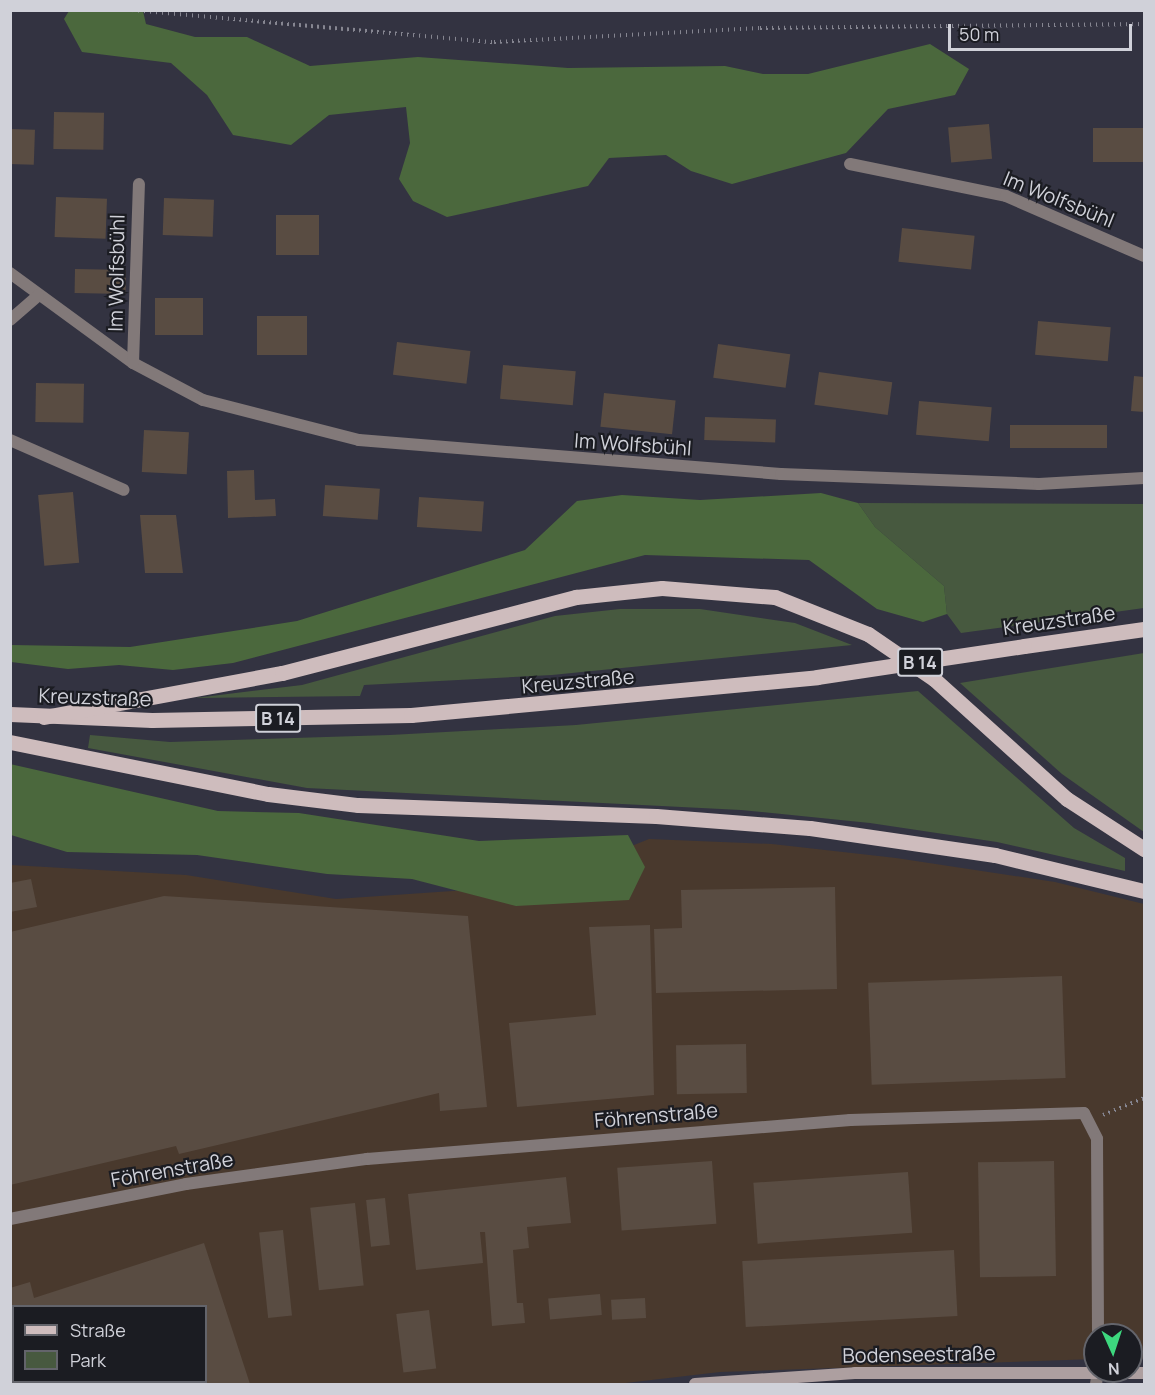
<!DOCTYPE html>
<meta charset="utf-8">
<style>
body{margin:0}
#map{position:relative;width:1155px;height:1395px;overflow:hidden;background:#333341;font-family:Manrope,sans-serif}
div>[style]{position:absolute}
.industrial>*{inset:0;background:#49392d}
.green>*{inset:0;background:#47593f}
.forest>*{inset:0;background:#4b683d}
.building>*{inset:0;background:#594c42;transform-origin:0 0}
.path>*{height:4px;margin-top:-2px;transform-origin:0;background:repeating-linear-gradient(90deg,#868691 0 1.5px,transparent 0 6px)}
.street>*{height:12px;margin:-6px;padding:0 6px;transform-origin:6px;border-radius:6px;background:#827979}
.secondary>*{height:12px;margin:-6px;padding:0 6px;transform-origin:6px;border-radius:6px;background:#ad9fa0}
.primary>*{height:15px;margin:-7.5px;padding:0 7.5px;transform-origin:7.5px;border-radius:7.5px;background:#cebcbd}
.primary-bridge>*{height:15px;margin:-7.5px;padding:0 7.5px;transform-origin:7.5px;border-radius:7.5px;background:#cebcbd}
span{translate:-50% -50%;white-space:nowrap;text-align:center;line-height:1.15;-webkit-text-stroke:4.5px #1b1c22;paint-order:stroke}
.shield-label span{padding:2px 4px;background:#1b1c22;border:2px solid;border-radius:4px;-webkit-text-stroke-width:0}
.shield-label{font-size:18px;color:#d0d1d9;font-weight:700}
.street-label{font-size:20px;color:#d0d1d9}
.frame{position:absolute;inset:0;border:12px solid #d0d1d9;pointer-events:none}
.legend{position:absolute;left:12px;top:1305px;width:195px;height:78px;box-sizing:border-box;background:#1b1c22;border:2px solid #63646b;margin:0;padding:8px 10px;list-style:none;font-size:18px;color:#d0d1d9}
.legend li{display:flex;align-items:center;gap:12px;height:30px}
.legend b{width:30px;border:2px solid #63646b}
.north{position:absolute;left:1083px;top:1323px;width:60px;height:60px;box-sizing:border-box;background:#1b1c22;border:2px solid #63646b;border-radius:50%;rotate:177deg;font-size:16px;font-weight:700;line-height:24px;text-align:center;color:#d0d1d9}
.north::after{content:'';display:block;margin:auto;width:21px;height:27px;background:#3dd77e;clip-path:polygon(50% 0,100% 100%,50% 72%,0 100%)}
.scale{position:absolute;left:948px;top:24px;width:184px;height:27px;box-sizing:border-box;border:3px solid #d0d1d9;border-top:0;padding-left:8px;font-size:18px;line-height:21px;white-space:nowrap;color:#d0d1d9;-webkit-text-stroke:4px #1b1c22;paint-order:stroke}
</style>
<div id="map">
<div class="industrial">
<div style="clip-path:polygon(evenodd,649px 839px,772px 844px,896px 858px,1055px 882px,1144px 904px,1144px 1359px,1131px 1359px,1131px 1335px,1095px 1335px,1095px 1359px,720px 1372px,617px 1384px,11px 1384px,11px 865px,186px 875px,336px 899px,467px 890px,562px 874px,649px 839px,14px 1306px,206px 1306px,206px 1382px,14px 1382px,14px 1306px)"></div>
</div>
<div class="green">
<div style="clip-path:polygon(858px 503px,1144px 504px,1144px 608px,961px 633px,947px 614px,944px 586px,875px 527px)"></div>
<div style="clip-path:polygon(620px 609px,700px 609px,795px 623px,852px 645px,552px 675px,364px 685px,360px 696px,195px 698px,302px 685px,555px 616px)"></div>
<div style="clip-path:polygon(1144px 653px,1144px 832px,1062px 774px,960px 683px)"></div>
<div style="clip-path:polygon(918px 691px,1074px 828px,1125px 858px,1125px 871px,997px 842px,870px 823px,741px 810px,307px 788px,88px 748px,90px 735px,170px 742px,390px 735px,576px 725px)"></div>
</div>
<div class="forest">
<div style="clip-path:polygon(69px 11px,143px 11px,146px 24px,195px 37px,247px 37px,310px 66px,418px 57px,568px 68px,725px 66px,763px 74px,808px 74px,930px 44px,969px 69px,955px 95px,888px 109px,846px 153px,732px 184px,691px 171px,666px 155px,609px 158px,588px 186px,447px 217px,413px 201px,399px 179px,410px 143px,406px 107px,329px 115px,291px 145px,233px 135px,207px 95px,171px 63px,82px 52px,64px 19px)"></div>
<div style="clip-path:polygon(821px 493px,858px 503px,875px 527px,944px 586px,947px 614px,923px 622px,877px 609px,809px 560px,645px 555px,233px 663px,173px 670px,119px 665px,68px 669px,11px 662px,11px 645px,130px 647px,297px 621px,525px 550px,577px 501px,622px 495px,700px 500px)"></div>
<div style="clip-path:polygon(10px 764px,218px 811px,299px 813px,479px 841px,628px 835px,645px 867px,629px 900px,516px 906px,412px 879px,327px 874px,197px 855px,67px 852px,11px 835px)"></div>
</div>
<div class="building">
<div style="left:54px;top:112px;width:50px;height:37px;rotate:1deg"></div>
<div style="left:989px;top:124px;width:35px;height:41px;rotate:85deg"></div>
<div style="left:1144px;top:128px;width:34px;height:51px;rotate:90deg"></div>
<div style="left:10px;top:129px;width:25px;height:35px;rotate:2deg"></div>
<div style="left:56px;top:197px;width:51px;height:40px;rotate:2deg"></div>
<div style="left:164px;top:198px;width:50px;height:37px;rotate:2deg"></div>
<div style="left:276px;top:215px;width:43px;height:40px"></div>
<div style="left:902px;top:228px;width:73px;height:34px;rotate:6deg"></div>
<div style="left:75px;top:269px;width:51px;height:24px;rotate:1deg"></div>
<div style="left:155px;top:298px;width:48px;height:37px"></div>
<div style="left:307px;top:316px;width:39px;height:50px;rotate:90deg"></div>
<div style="left:1038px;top:321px;width:73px;height:34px;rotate:5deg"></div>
<div style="left:397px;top:342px;width:74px;height:33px;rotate:7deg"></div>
<div style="left:718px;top:344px;width:73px;height:34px;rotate:8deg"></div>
<div style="left:503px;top:365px;width:73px;height:34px;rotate:5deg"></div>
<div style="left:819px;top:372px;width:74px;height:33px;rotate:8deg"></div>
<div style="clip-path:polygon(1134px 376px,1144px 377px,1144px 412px,1131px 411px)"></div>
<div style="left:36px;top:383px;width:48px;height:39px;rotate:1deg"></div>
<div style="left:604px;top:393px;width:72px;height:34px;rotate:6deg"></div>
<div style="left:919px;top:401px;width:73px;height:34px;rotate:5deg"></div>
<div style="left:705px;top:417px;width:71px;height:23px;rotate:2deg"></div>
<div style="left:1010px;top:425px;width:97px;height:23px"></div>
<div style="left:144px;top:430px;width:45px;height:42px;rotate:3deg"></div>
<div style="clip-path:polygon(254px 470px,255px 500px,275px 499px,276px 516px,228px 518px,227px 471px)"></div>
<div style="left:325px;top:485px;width:55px;height:31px;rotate:4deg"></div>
<div style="left:73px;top:492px;width:71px;height:35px;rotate:85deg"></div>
<div style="left:419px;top:497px;width:65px;height:30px;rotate:4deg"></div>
<div style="clip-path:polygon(140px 515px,176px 515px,183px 573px,145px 573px)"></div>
<div style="clip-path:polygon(31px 879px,37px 907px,10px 912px,10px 883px)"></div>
<div style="clip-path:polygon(835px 887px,837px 989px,656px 993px,654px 929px,682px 928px,681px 890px)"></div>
<div style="clip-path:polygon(164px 896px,468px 916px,487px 1107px,440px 1111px,439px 1093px,179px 1154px,176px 1146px,10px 1185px,10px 932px)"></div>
<div style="clip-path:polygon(650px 925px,654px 1095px,517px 1107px,509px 1023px,596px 1015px,589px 927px)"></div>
<div style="left:1062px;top:976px;width:102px;height:194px;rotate:88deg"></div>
<div style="left:746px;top:1044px;width:49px;height:70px;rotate:89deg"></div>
<div style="left:712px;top:1161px;width:63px;height:95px;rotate:86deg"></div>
<div style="left:1054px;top:1161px;width:115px;height:76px;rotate:89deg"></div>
<div style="left:908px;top:1172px;width:61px;height:155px;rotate:86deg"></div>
<div style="clip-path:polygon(566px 1177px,571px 1223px,527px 1227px,529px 1248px,513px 1250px,517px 1303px,523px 1303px,525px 1323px,492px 1326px,485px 1232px,480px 1232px,483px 1263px,416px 1270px,408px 1194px)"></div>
<div style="left:385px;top:1198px;width:47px;height:19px;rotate:84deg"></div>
<div style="left:355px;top:1203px;width:83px;height:45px;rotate:84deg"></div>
<div style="left:283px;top:1230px;width:86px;height:24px;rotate:84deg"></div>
<div style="clip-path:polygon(evenodd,204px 1243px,250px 1384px,10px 1384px,10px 1288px,30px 1282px,34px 1298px,204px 1243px,14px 1306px,206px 1306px,206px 1382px,14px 1382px,14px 1306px)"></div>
<div style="left:954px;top:1250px;width:66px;height:212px;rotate:87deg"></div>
<div style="left:600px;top:1294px;width:21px;height:52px;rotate:85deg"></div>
<div style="left:645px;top:1298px;width:20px;height:34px;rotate:87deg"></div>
<div style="left:429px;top:1310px;width:59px;height:33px;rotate:83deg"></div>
</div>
<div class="path">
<div style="left:132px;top:10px;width:363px;rotate:5.1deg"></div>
<div style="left:494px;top:42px;width:266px;rotate:-3deg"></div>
<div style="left:760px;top:28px;width:384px;rotate:-0.6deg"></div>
<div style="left:1103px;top:1115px;width:44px;rotate:-22.5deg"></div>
</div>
<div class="street">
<div style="left:850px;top:164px;width:159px;rotate:11.6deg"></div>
<div style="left:1006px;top:196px;width:150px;rotate:23.5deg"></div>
<div style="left:10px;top:273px;width:152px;rotate:36.2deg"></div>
<div style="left:133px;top:363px;width:79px;rotate:27.9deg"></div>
<div style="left:203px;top:400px;width:161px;rotate:14.4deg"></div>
<div style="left:359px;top:440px;width:423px;rotate:4.6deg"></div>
<div style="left:781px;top:474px;width:258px;rotate:2.2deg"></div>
<div style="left:1039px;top:484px;width:105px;rotate:-3.3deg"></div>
<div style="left:10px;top:320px;width:37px;rotate:-41deg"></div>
<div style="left:133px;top:363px;width:179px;rotate:-88.1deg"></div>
<div style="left:10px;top:440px;width:124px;rotate:23.7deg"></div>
<div style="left:10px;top:1219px;width:179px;rotate:-11.2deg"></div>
<div style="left:186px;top:1184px;width:183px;rotate:-7.9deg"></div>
<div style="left:367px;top:1159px;width:485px;rotate:-4.6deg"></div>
<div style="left:850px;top:1120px;width:234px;rotate:-1.7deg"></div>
<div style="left:1084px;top:1113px;width:29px;rotate:63deg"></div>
<div style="left:1097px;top:1139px;width:196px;rotate:89.7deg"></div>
<div style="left:1096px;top:1384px;width:13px;rotate:-81deg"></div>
</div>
<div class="secondary">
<div style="left:695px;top:1384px;width:160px;rotate:-3.9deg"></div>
<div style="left:855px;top:1373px;width:289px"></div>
</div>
<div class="primary">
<div style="left:1024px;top:646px;width:121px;rotate:-8.1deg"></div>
<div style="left:10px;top:714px;width:142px;rotate:2.4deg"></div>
<div style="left:152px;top:720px;width:259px;rotate:-1.1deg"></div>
<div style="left:411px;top:715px;width:408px;rotate:-5.3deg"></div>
<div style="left:44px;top:717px;width:242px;rotate:-10.5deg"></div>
<div style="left:282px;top:673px;width:304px;rotate:-14.5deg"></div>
<div style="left:576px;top:597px;width:86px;rotate:-6deg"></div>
<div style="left:662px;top:588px;width:113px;rotate:4.6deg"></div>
<div style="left:775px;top:597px;width:100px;rotate:21.7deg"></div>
<div style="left:868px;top:634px;width:80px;rotate:34.3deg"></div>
<div style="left:934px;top:679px;width:179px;rotate:42.1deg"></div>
<div style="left:1067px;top:799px;width:92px;rotate:33deg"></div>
<div style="left:10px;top:742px;width:263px;rotate:11.4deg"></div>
<div style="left:268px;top:794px;width:91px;rotate:7deg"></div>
<div style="left:358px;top:805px;width:298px;rotate:2.1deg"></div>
<div style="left:656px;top:816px;width:154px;rotate:4.5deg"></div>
<div style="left:810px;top:828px;width:187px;rotate:8.3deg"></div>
<div style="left:995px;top:855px;width:153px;rotate:13.6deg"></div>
</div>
<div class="primary-bridge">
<div style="left:817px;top:677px;width:209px;rotate:-8.5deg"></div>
</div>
<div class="shield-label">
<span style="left:920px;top:662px">B 14</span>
<span style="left:278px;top:718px">B 14</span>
</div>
<div class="street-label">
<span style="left:1059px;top:199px;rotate:22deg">Im Wolfsbühl</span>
<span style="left:116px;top:273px;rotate:-89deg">Im Wolfsbühl</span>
<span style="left:633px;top:444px;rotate:4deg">Im Wolfsbühl</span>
<span style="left:1059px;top:620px;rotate:-8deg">Kreuzstraße</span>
<span style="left:578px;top:681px;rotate:-5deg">Kreuzstraße</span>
<span style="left:95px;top:697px;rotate:2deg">Kreuzstraße</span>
<span style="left:656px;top:1115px;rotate:-5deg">Föhrenstraße</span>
<span style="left:172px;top:1169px;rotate:-10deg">Föhrenstraße</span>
<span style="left:919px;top:1354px;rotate:-1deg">Bodenseestraße</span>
</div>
<div class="frame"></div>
<ul class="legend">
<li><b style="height:8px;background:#cebcbd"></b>Straße</li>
<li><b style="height:16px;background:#47593f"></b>Park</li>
</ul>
<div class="north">N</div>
<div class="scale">50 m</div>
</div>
